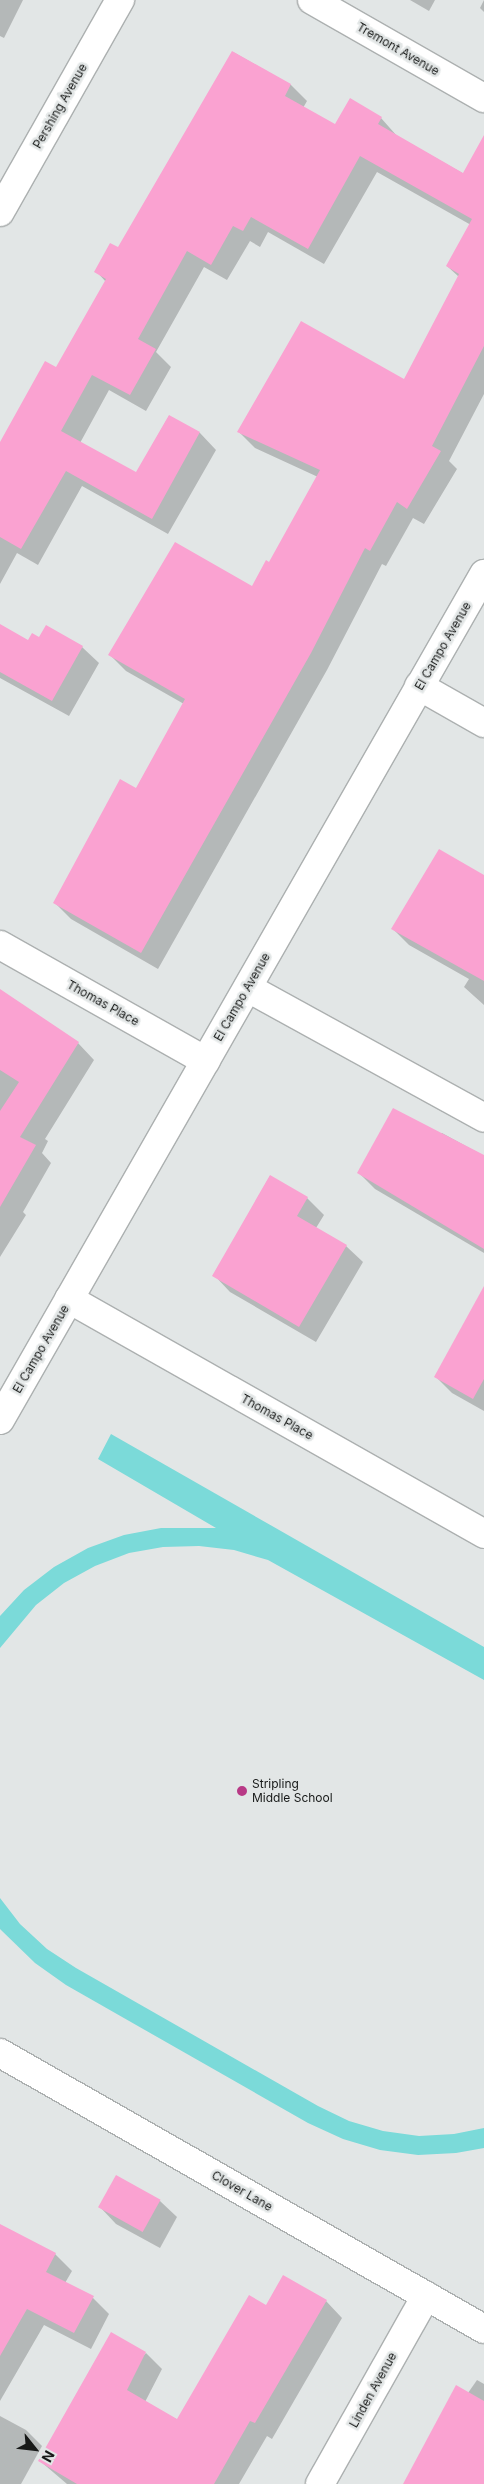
<!DOCTYPE html>
<style>
body{margin:0}
#map{position:relative;width:484px;height:2484px;overflow:hidden;background:#e2e6e6;font-family:Inter,sans-serif}
div>[style]{position:absolute}
.green>*{inset:0;background:#7bdad9}
.shadow>*{inset:0;background:#0003}
.building>*{inset:0;background:#faa2d1;transform-origin:0 0}
.roads{filter:drop-shadow(1px 0 #acb0b0) drop-shadow(-1px 0 #acb0b0) drop-shadow(0 1px #acb0b0) drop-shadow(0 -1px #acb0b0)}
.minor>*{height:28px;margin:-14px;padding:0 14px;transform-origin:14px;border-radius:14px;background:#fff}
.dots>*{width:14px;height:14px;translate:-50% -50%;box-sizing:border-box;border:2px solid #e2e6e6;border-radius:50%}
span{translate:-50% -50%;white-space:nowrap;text-align:center;line-height:1.15;-webkit-text-stroke:5px #e2e6e6;paint-order:stroke}
.street-label{font-size:12px;color:#171918}
.poi-label{font-size:12px;color:#171918}
.left{translate:0 -50%;text-align:left}
.north{position:absolute;left:10px;top:2424px;width:50px;height:50px;-webkit-text-stroke:4px #e2e6e6;paint-order:stroke;rotate:119deg;font-size:14px;font-weight:700;line-height:20px;text-align:center;color:#171918}
.north::after{content:'';display:block;margin:auto;width:18px;height:22px;background:#171918;clip-path:polygon(50% 0,100% 100%,50% 72%,0 100%)}
</style>
<div id="map">
<div class="green">
<div style="clip-path:polygon(111px 1434px,484px 1647px,484px 1680px,268px 1560px,234px 1550px,199px 1546px,163px 1547px,129px 1553px,95px 1566px,64px 1583px,36px 1605px,0 1648px,0 1616px,24px 1590px,54px 1567px,88px 1548px,124px 1535px,161px 1528px,216px 1528px,98px 1459px)"></div>
<div style="clip-path:polygon(0 1898px,20px 1924px,47px 1949px,76px 1968px,318px 2106px,349px 2121px,383px 2131px,419px 2136px,454px 2134px,484px 2128px,484px 2148px,456px 2153px,418px 2155px,380px 2150px,343px 2139px,308px 2123px,66px 1985px,35px 1963px,0 1929px)"></div>
</div>
<div class="shadow">
<div style="clip-path:polygon(0 0,23px 0,4px 38px,0 36px)"></div>
<div style="clip-path:polygon(410px 0,435px 0,429px 11px)"></div>
<div style="clip-path:polygon(484px 0,484px 12px,480px 8px)"></div>
<div style="clip-path:polygon(233px 52px,291px 85px,307px 101px,303px 108px,335px 126px,381px 118px,397px 136px,464px 174px,484px 176px,484px 394px,449px 461px,457px 469px,424px 524px,413px 518px,386px 566px,382px 564px,327px 670px,158px 969px,71px 919px,55px 903px,136px 789px,184px 704px,126px 671px,110px 655px,252px 587px,270px 564px,318px 477px,255px 448px,239px 432px,405px 380px,459px 277px,447px 266px,471px 225px,377px 172px,324px 264px,268px 232px,260px 247px,250px 241px,227px 280px,204px 267px,156px 352px,171px 367px,146px 411px,109px 390px,80px 443px,136px 474px,169px 416px,200px 433px,216px 450px,168px 534px,82px 486px,38px 565px,17px 553px,0 584px,0 455px,56px 369px,106px 282px,96px 271px,118px 249px)"></div>
<div style="clip-path:polygon(0 625px,28px 641px,39px 638px,82px 647px,99px 663px,69px 716px,0 678px)"></div>
<div style="clip-path:polygon(484px 875px,484px 1005px,464px 987px,469px 979px,409px 945px,393px 929px)"></div>
<div style="clip-path:polygon(0 998px,78px 1043px,94px 1060px,45px 1139px,48px 1141px,42px 1153px,51px 1163px,23px 1212px,26px 1215px,0 1257px)"></div>
<div style="clip-path:polygon(442px 1133px,484px 1156px,484px 1253px,375px 1189px,359px 1173px)"></div>
<div style="clip-path:polygon(270px 1176px,307px 1198px,324px 1215px,316px 1228px,346px 1246px,363px 1262px,316px 1342px,230px 1292px,214px 1275px)"></div>
<div style="clip-path:polygon(484px 1305px,484px 1411px,452px 1393px,435px 1376px)"></div>
<div style="clip-path:polygon(160px 2201px,177px 2217px,160px 2248px,116px 2224px,100px 2207px)"></div>
<div style="clip-path:polygon(0 2225px,55px 2254px,72px 2271px,65px 2283px,93px 2298px,109px 2314px,91px 2349px,44px 2325px,0 2401px)"></div>
<div style="clip-path:polygon(326px 2301px,342px 2318px,272px 2439px,267px 2436px,239px 2484px,67px 2484px,40px 2461px,146px 2353px,162px 2369px,145px 2402px,178px 2420px,266px 2306px)"></div>
<div style="clip-path:polygon(477px 2380px,484px 2384px,484px 2484px,405px 2484px)"></div>
<div style="clip-path:polygon(0 2416px,26px 2430px,42px 2446px,21px 2484px,0 2484px)"></div>
</div>
<div class="building">
<div style="clip-path:polygon(232px 51px,291px 84px,285px 96px,335px 124px,350px 98px,382px 117px,378px 124px,463px 173px,484px 135px,484px 346px,432px 446px,441px 451px,407px 509px,397px 502px,370px 551px,365px 548px,311px 653px,141px 953px,53px 903px,120px 779px,136px 788px,185px 699px,108px 655px,175px 542px,252px 586px,266px 560px,269px 562px,320px 470px,237px 432px,301px 321px,404px 379px,459px 274px,446px 266px,472px 219px,360px 156px,308px 249px,251px 217px,243px 231px,233px 226px,211px 265px,187px 251px,138px 339px,156px 349px,130px 395px,92px 375px,61px 431px,136px 472px,169px 415px,200px 432px,152px 519px,66px 471px,21px 549px,0 537px,0 442px,45px 361px,56px 367px,106px 279px,94px 272px,110px 243px,118px 247px)"></div>
<div style="clip-path:polygon(0 624px,28px 640px,32px 633px,39px 637px,46px 625px,83px 646px,52px 701px,0 672px)"></div>
<div style="clip-path:polygon(439px 849px,484px 875px,484px 981px,391px 929px)"></div>
<div style="clip-path:polygon(0 989px,79px 1042px,20px 1137px,36px 1145px,0 1207px,0 1111px,19px 1082px,0 1070px)"></div>
<div style="clip-path:polygon(393px 1108px,484px 1155px,484px 1249px,357px 1173px)"></div>
<div style="clip-path:polygon(270px 1175px,308px 1197px,297px 1216px,347px 1245px,299px 1327px,212px 1276px)"></div>
<div style="clip-path:polygon(484px 1286px,484px 1379px,473px 1399px,434px 1377px)"></div>
<div style="left:116px;top:2175px;width:51px;height:37px;rotate:29deg"></div>
<div style="clip-path:polygon(0 2224px,56px 2253px,46px 2272px,94px 2296px,74px 2333px,27px 2309px,0 2356px)"></div>
<div style="clip-path:polygon(283px 2275px,327px 2300px,255px 2423px,250px 2421px,214px 2484px,77px 2484px,38px 2461px,111px 2332px,146px 2352px,127px 2390px,177px 2419px,249px 2295px,266px 2305px)"></div>
<div style="clip-path:polygon(456px 2385px,484px 2401px,484px 2484px,403px 2484px)"></div>
</div>
<div class="roads">
<div class="minor">
<div style="left:312px;top:0;width:198px;rotate:29.7deg"></div>
<div style="left:0;top:212px;width:244px;rotate:-60.5deg"></div>
<div style="left:419px;top:686px;width:75px;rotate:29.6deg"></div>
<div style="left:0;top:945px;width:236px;rotate:29.4deg"></div>
<div style="left:248px;top:988px;width:269px;rotate:28.8deg"></div>
<div style="left:69px;top:1299px;width:477px;rotate:29.5deg"></div>
<div style="left:0;top:1420px;width:975px;rotate:-60.23deg"></div>
<div style="left:0;top:2053px;width:557px;rotate:29.69deg"></div>
<div style="left:320px;top:2484px;width:216px;rotate:-60.6deg"></div>
</div>
</div>
<div class="dots">
<div style="left:242px;top:1791px;background:#b83986"></div>
</div>
<div class="street-label">
<span style="left:398px;top:49px;rotate:30deg">Tremont Avenue</span>
<span style="left:60px;top:106px;rotate:-60deg">Pershing Avenue</span>
<span style="left:443px;top:646px;rotate:-60deg">El Campo Avenue</span>
<span style="left:242px;top:997px;rotate:-60deg">El Campo Avenue</span>
<span style="left:103px;top:1003px;rotate:29deg">Thomas Place</span>
<span style="left:41px;top:1349px;rotate:-60deg">El Campo Avenue</span>
<span style="left:277px;top:1417px;rotate:29deg">Thomas Place</span>
<span style="left:242px;top:2191px;rotate:30deg">Clover Lane</span>
<span style="left:373px;top:2390px;rotate:-61deg">Linden Avenue</span>
</div>
<div class="poi-label">
<span class="left" style="left:252px;top:1791px">Stripling<br>Middle School</span>
</div>
<div class="north">N</div>
</div>
